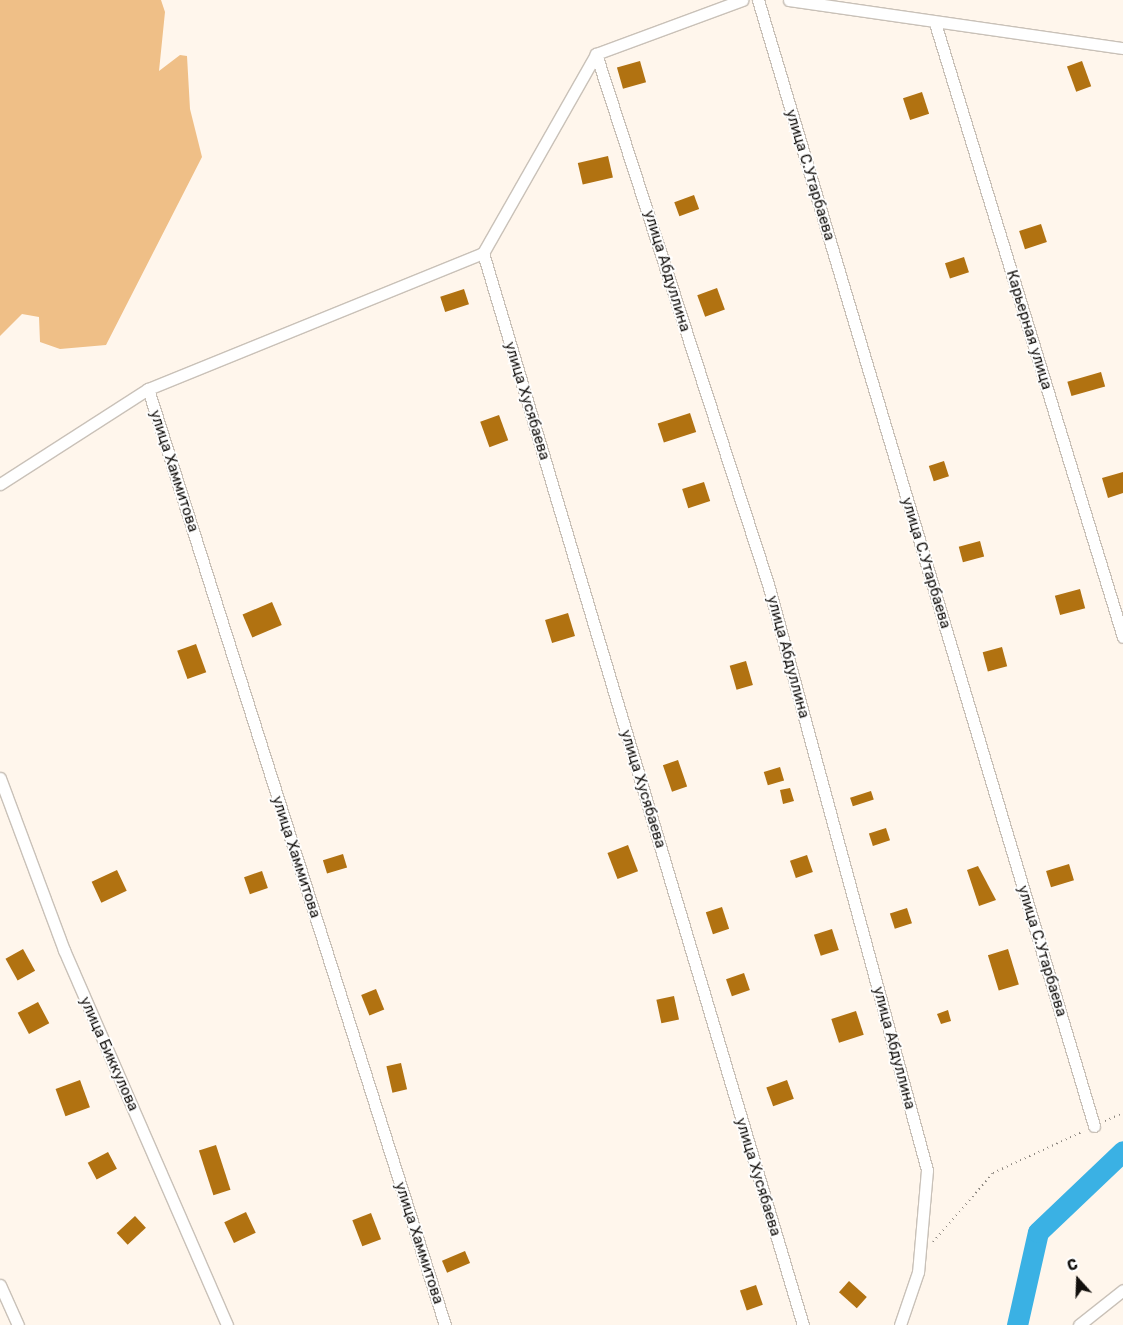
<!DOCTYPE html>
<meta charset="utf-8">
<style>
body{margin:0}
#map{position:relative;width:1123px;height:1325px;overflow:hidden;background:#fff6ec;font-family:Rubik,sans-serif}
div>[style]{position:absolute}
.green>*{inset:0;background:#efbf87}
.river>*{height:21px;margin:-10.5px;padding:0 10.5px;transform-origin:10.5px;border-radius:10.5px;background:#3ab1e4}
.building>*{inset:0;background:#b17211;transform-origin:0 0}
.path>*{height:2px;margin-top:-1px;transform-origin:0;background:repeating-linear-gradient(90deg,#8d8780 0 1px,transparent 0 5px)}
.roads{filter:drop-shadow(1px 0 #c9c1b8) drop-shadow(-1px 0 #c9c1b8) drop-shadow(0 1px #c9c1b8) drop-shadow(0 -1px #c9c1b8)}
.minor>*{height:11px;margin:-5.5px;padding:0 5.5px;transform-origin:5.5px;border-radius:5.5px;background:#fff}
span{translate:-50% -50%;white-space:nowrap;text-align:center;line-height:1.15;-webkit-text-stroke:4px #fff;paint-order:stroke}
.street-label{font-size:15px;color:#13100d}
.north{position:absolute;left:1053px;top:1255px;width:50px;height:50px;-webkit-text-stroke:4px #fff;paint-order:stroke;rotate:340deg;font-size:14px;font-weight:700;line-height:20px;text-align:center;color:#13100d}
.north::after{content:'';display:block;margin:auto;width:18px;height:22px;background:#13100d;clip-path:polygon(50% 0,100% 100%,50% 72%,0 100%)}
</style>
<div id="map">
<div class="green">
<div style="clip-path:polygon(0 0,161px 0,165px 12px,159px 71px,180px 55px,187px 56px,190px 109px,202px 157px,106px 345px,60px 349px,40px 342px,39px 317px,22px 314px,0 336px)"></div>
</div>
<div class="river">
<div style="left:1017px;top:1325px;width:95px;rotate:-77.3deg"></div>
<div style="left:1038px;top:1232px;width:117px;rotate:-43.6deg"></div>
</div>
<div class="building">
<div style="left:640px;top:61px;width:22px;height:24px;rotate:74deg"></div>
<div style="left:1082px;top:61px;width:27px;height:16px;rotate:70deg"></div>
<div style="left:922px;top:92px;width:23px;height:20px;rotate:72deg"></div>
<div style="left:608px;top:156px;width:22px;height:31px;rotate:77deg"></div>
<div style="left:694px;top:195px;width:15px;height:21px;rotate:70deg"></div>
<div style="left:1041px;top:224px;width:19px;height:23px;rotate:72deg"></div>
<div style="left:964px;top:257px;width:16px;height:20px;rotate:72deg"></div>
<div style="left:717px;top:288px;width:23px;height:21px;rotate:70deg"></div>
<div style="left:464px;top:289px;width:16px;height:25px;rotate:72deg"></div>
<div style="left:1101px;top:372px;width:15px;height:35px;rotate:74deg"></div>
<div style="left:690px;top:413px;width:20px;height:34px;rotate:72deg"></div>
<div style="left:499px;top:415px;width:27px;height:20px;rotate:70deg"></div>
<div style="left:944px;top:461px;width:16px;height:16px;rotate:72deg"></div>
<div style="clip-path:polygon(1123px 472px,1123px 493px,1108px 498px,1102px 478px)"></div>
<div style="left:704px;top:482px;width:20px;height:23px;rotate:72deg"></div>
<div style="left:980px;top:541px;width:16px;height:22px;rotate:75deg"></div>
<div style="left:1080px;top:589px;width:20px;height:26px;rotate:75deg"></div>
<div style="left:272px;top:602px;width:25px;height:32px;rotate:67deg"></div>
<div style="left:568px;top:613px;width:24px;height:24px;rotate:73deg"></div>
<div style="left:196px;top:644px;width:30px;height:20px;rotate:70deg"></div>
<div style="left:1002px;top:647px;width:20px;height:20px;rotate:75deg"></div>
<div style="left:746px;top:661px;width:25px;height:17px;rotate:74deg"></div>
<div style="left:678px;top:760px;width:28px;height:16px;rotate:71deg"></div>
<div style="left:780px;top:767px;width:14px;height:17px;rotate:73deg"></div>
<div style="clip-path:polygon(790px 788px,794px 801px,783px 804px,780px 790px)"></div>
<div style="left:871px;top:791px;width:9px;height:22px;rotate:72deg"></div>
<div style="left:886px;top:828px;width:13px;height:18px;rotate:72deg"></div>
<div style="left:628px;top:845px;width:28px;height:22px;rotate:69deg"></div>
<div style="left:343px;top:854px;width:14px;height:21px;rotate:73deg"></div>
<div style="left:807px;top:855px;width:18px;height:18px;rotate:71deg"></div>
<div style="left:1069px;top:864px;width:17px;height:24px;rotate:73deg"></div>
<div style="clip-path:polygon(978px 866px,996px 900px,979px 906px,967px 870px)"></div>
<div style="left:117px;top:870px;width:23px;height:28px;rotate:65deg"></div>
<div style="left:262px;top:871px;width:18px;height:19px;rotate:71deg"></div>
<div style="left:722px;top:907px;width:23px;height:17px;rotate:72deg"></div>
<div style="left:907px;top:908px;width:16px;height:18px;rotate:72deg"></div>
<div style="left:832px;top:929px;width:22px;height:19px;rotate:72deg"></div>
<div style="left:23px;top:949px;width:25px;height:20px;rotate:61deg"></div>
<div style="left:1008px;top:949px;width:37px;height:21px;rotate:73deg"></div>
<div style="left:744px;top:973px;width:18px;height:19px;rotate:71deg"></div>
<div style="left:376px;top:989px;width:22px;height:16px;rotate:68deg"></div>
<div style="left:674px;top:996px;width:24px;height:18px;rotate:78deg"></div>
<div style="left:38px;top:1002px;width:24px;height:23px;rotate:62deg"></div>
<div style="clip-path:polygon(948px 1010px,951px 1021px,941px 1024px,937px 1014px)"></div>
<div style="left:856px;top:1011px;width:25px;height:26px;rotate:72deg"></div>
<div style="left:401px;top:1063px;width:27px;height:15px;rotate:77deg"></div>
<div style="left:80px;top:1080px;width:29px;height:26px;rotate:70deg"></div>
<div style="left:787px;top:1080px;width:20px;height:22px;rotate:70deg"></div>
<div style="left:216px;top:1145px;width:47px;height:18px;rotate:72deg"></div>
<div style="left:108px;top:1152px;width:19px;height:23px;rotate:62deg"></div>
<div style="left:246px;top:1212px;width:23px;height:24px;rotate:65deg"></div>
<div style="left:371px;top:1213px;width:28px;height:20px;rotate:69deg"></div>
<div style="left:135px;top:1216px;width:16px;height:25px;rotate:47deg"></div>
<div style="left:465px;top:1251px;width:13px;height:25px;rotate:67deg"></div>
<div style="left:849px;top:1281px;width:24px;height:15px;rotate:42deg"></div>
<div style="left:756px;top:1285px;width:21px;height:17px;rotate:71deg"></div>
</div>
<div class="path">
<div style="left:1105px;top:1121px;width:20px;rotate:-24deg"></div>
<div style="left:933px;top:1242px;width:91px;rotate:-49deg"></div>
<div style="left:993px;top:1173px;width:100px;rotate:-24.8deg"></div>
</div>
<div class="roads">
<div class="minor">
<div style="left:758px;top:0;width:1175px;rotate:73.38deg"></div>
<div style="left:789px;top:0;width:337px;rotate:8.2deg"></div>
<div style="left:935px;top:23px;width:642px;rotate:72.98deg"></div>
<div style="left:596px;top:54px;width:557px;rotate:72.02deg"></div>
<div style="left:768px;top:584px;width:607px;rotate:74.82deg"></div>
<div style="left:927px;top:1170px;width:102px;rotate:95deg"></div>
<div style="left:918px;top:1272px;width:56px;rotate:108.8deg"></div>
<div style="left:483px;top:253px;width:1119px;rotate:73.38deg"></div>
<div style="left:148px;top:389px;width:982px;rotate:72.4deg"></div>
<div style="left:0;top:484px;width:176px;rotate:-32.7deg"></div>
<div style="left:148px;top:389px;width:362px;rotate:-22.1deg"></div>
<div style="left:483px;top:253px;width:229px;rotate:-60.4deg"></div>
<div style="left:596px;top:54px;width:156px;rotate:-20.3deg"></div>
<div style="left:0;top:778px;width:184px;rotate:69.6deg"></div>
<div style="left:64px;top:950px;width:409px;rotate:66.5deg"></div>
<div style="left:0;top:1285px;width:44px;rotate:65.8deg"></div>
<div style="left:1079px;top:1325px;width:56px;rotate:-38.5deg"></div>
</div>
</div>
<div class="street-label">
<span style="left:810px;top:175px;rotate:73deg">улица С.Утарбаева</span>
<span style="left:667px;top:271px;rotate:73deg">улица Абдуллина</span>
<span style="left:1029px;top:330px;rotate:73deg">Карьерная улица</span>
<span style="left:527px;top:401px;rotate:73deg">улица Хусябаева</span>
<span style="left:174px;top:471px;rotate:72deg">улица Хаммитова</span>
<span style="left:926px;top:563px;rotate:73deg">улица С.Утарбаева</span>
<span style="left:788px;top:657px;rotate:75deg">улица Абдуллина</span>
<span style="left:643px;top:789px;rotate:73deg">улица Хусябаева</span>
<span style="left:296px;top:857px;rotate:72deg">улица Хаммитова</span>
<span style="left:1042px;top:951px;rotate:73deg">улица С.Утарбаева</span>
<span style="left:894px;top:1048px;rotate:75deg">улица Абдуллина</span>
<span style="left:109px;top:1054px;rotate:66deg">улица Биккулова</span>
<span style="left:758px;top:1177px;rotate:73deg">улица Хусябаева</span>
<span style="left:419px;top:1243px;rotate:72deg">улица Хаммитова</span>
</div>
<div class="north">С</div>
</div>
